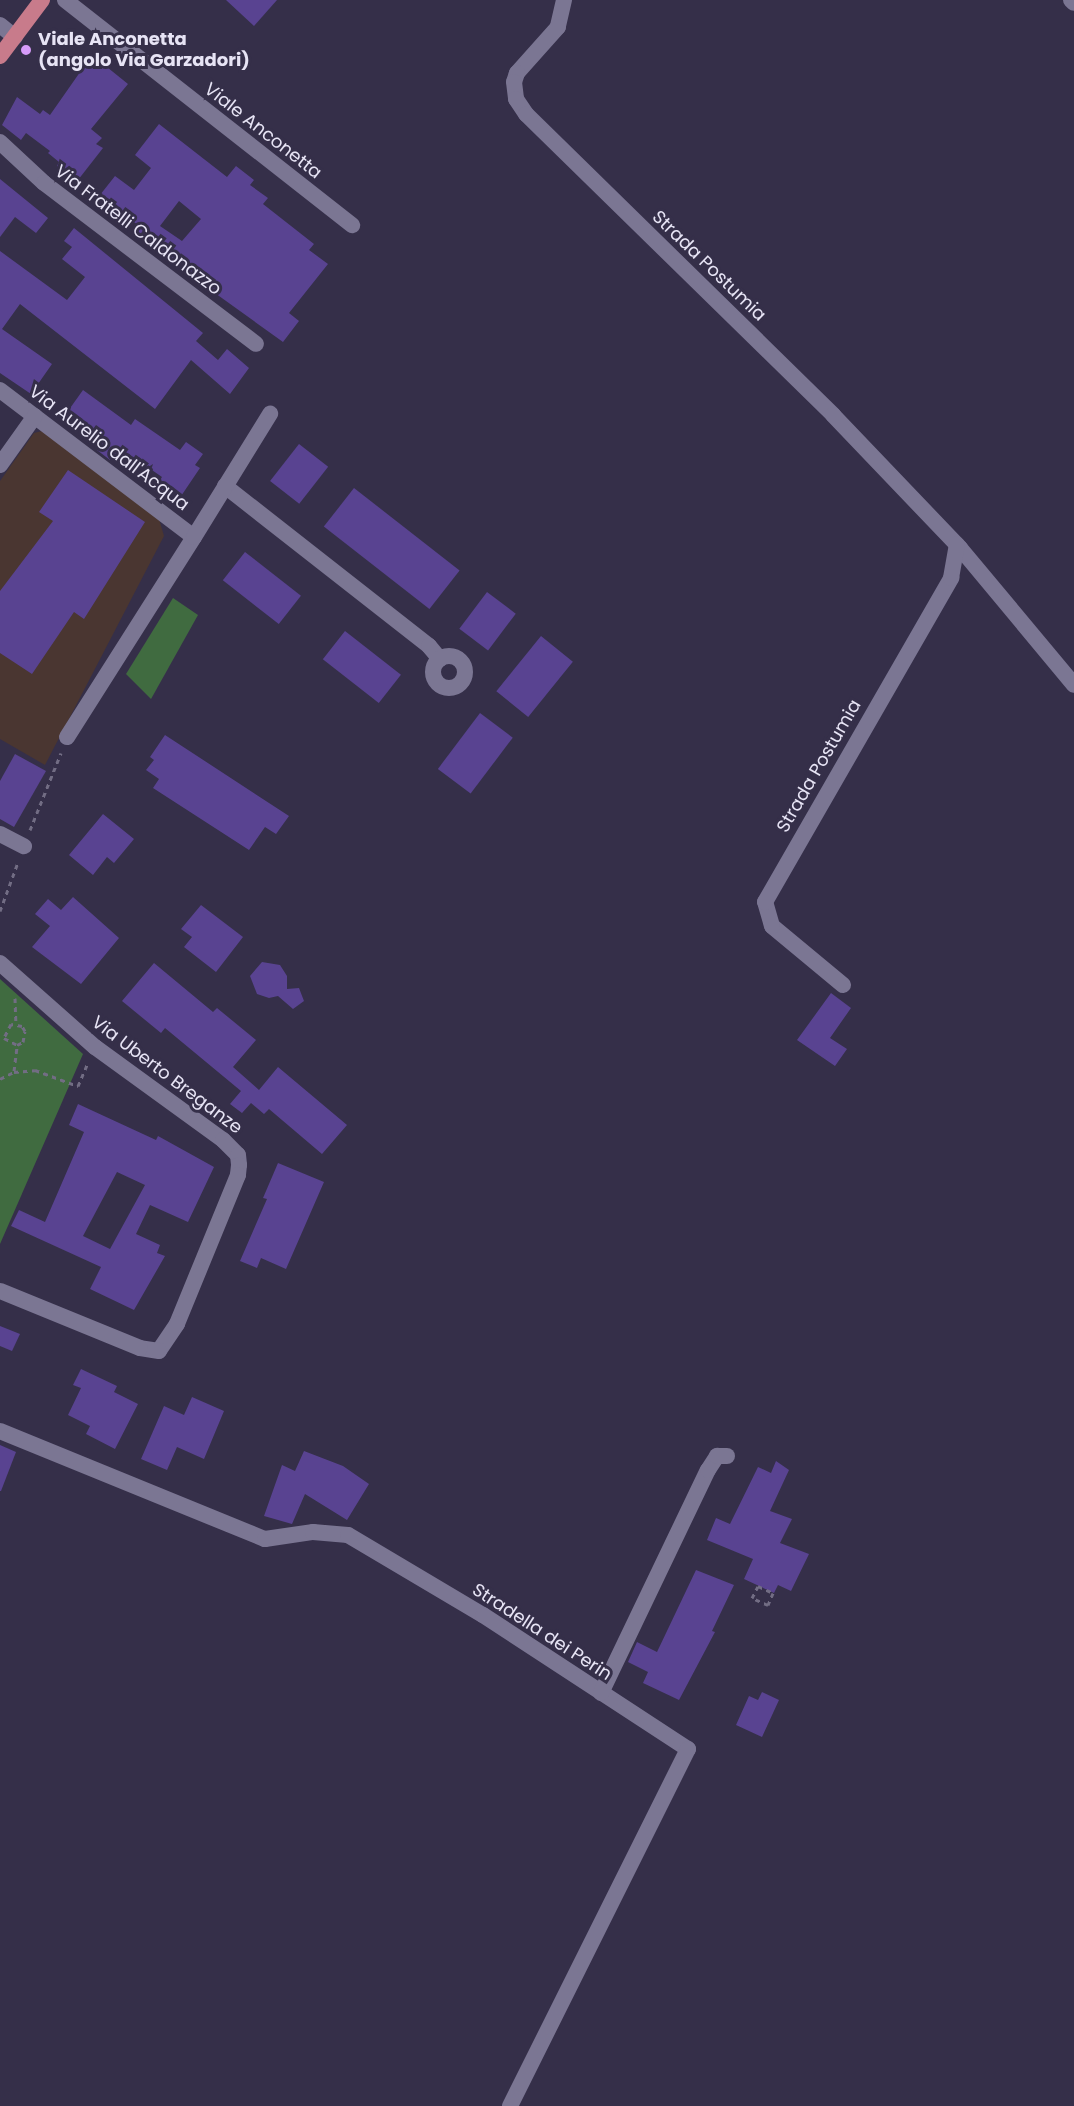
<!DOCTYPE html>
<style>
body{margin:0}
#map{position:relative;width:1074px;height:2106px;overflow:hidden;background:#352f49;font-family:Poppins,sans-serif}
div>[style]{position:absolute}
.education>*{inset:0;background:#4a3631}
.green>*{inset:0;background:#406b40}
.building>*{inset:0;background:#594391;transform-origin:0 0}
.path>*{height:3px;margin-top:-1.5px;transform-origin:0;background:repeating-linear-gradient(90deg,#726d84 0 4.5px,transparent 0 9px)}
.minor>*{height:16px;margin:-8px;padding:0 8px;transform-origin:8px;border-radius:8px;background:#7b7693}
.minor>.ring{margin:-8px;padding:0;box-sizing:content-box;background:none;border:16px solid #7b7693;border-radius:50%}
.primary>*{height:16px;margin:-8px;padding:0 8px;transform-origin:8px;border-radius:8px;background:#c87b8b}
.dots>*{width:16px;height:16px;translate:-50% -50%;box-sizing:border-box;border:3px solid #352f49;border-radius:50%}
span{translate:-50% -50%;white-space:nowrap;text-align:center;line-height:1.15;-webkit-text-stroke:6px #352f49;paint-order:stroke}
.poi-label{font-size:18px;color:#e7e4f5;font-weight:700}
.left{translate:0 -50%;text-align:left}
.street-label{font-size:18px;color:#e7e4f5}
</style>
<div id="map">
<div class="education">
<div style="clip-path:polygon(42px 431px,157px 512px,164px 536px,45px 765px,0 739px,0 481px,34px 433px)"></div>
</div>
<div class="green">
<div style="clip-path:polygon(173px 598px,198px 615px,151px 699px,126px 674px)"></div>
<div style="clip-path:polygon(0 979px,83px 1054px,0 1244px)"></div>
</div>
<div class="building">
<div style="clip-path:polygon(226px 0,277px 0,254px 26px)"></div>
<div style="clip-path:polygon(92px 55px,128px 84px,91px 129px,102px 138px,96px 144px,103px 148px,78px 180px,57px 166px,59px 162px,48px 153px,50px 151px,26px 133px,21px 140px,2px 125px,17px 97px,40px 114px,43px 110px,50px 115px)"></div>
<div style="clip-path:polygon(evenodd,159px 124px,227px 177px,236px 166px,254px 180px,250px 185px,268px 198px,263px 204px,314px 244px,309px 250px,328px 264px,289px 313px,299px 321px,283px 342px,187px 273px,189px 271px,136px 230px,139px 226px,100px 195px,115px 176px,134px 190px,151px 168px,135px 155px,159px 124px,179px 201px,201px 219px,182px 241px,160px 226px,179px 201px)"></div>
<div style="clip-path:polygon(0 179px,48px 218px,36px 233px,15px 217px,0 237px)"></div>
<div style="clip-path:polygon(74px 228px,203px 333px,196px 341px,218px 360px,227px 349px,249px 368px,230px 394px,191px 360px,155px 409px,20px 304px,2px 329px,52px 364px,31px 394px,0 373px,0 251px,67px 300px,85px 277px,62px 259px,72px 247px,64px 241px)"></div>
<div style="clip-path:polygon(83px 390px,131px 425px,135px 419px,180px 450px,186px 442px,203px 454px,195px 465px,200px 468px,175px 505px,154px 490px,162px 477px,120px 448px,110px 460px,97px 450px,105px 440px,80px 422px,76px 428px,63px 418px)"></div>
<div style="left:299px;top:444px;width:37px;height:47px;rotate:38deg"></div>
<div style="clip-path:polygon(68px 470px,145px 522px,84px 619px,74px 612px,32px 674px,0 653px,0 591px,53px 521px,39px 512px)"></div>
<div style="left:354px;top:488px;width:134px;height:49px;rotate:38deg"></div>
<div style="left:245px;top:552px;width:71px;height:36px;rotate:38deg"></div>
<div style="left:487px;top:592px;width:36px;height:46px;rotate:37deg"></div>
<div style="left:345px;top:631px;width:71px;height:36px;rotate:38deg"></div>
<div style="left:541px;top:636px;width:41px;height:71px;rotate:39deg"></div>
<div style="left:480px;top:713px;width:41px;height:70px;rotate:37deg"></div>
<div style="clip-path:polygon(165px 735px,289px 816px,276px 834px,265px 827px,249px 850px,153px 788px,159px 779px,146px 770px,154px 760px,150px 757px)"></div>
<div style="clip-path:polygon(15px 754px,46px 771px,14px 827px,0 819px,0 781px)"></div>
<div style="clip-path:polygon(103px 814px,134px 839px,114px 863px,107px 857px,93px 875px,69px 855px)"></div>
<div style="clip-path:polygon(73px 897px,119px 938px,81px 984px,32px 947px,50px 926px,35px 914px,48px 899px,61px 910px)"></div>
<div style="clip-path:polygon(201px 905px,243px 937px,216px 972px,184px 947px,192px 937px,181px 929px)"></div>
<div style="clip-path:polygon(262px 962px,280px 965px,287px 976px,287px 989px,299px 988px,304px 1001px,293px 1009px,278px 996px,269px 998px,257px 994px,250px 976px)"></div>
<div style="clip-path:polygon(154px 963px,213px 1012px,217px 1008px,256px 1040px,233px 1067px,259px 1090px,278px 1067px,347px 1125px,322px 1154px,269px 1109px,264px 1114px,251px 1103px,242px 1113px,230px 1104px,241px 1091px,165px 1028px,161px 1033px,122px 1001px)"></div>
<div style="clip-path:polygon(831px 993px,851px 1008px,830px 1038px,847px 1049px,835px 1066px,797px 1040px)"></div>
<div style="clip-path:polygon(evenodd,78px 1104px,156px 1140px,158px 1136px,214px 1167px,188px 1222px,150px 1205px,136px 1234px,160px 1245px,157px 1253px,165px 1256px,134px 1310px,90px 1289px,101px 1267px,11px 1226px,19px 1210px,45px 1222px,84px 1132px,69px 1125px,78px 1104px,117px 1172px,145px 1185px,110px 1249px,83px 1236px,117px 1172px)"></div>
<div style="clip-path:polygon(278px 1163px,324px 1182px,286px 1269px,261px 1258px,257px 1268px,240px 1261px,267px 1199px,263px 1198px)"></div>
<div style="clip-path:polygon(0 1326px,20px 1334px,12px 1351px,0 1346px)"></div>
<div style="clip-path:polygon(81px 1369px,117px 1386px,114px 1392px,138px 1404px,115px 1449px,86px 1434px,90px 1426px,68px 1415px,81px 1388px,73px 1385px)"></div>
<div style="clip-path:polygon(192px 1397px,224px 1411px,204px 1459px,177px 1447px,167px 1470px,141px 1459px,164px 1406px,184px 1415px)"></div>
<div style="clip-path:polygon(0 1445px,16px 1452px,1px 1491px,0 1491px)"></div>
<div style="clip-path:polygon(304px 1451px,343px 1466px,369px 1484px,347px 1520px,305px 1494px,292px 1524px,264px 1516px,282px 1465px,295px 1471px)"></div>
<div style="clip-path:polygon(776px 1461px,789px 1470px,770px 1511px,792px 1519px,780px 1543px,809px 1554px,791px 1591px,778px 1585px,774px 1593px,744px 1579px,753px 1559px,707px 1540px,716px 1518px,730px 1524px,758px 1467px,771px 1473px)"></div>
<div style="clip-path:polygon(696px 1570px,734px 1585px,712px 1631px,715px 1632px,679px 1700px,643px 1683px,648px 1672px,628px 1662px,637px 1642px,657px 1652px)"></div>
<div style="clip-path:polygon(762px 1692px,779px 1700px,762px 1737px,736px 1725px,749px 1696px,758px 1700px)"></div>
</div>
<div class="path">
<div style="left:30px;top:830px;width:83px;rotate:-68.1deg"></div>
<div style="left:0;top:911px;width:52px;rotate:-69.8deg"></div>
<div style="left:15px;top:998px;width:26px;rotate:88deg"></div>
<div style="left:14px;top:1071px;width:26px;rotate:-83deg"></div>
<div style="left:17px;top:1045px;width:7px;rotate:-27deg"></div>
<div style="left:23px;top:1042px;width:11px;rotate:-80deg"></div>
<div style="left:25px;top:1031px;width:6px;rotate:-121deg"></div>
<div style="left:22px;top:1026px;width:11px;rotate:-170deg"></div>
<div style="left:11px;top:1024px;width:16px;rotate:117deg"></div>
<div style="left:4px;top:1038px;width:15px;rotate:28deg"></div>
<div style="left:0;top:1079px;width:16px;rotate:-27deg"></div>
<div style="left:14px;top:1072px;width:21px;rotate:-5deg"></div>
<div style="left:35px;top:1070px;width:46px;rotate:20.4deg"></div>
<div style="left:78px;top:1086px;width:26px;rotate:-67deg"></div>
<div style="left:758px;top:1586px;width:17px;rotate:25deg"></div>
<div style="left:773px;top:1593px;width:13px;rotate:113deg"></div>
<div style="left:768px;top:1605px;width:17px;rotate:-156deg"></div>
<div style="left:752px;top:1598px;width:13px;rotate:-63deg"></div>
</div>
<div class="minor">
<div style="left:65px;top:0;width:365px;rotate:38.1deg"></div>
<div style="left:564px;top:0;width:28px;rotate:103deg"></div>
<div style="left:558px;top:27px;width:62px;rotate:131.7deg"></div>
<div style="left:517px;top:73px;width:9px;rotate:108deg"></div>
<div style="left:514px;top:82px;width:17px;rotate:83deg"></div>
<div style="left:516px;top:99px;width:18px;rotate:56deg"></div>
<div style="left:526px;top:114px;width:430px;rotate:44.4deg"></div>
<div style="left:833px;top:415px;width:184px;rotate:46.3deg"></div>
<div style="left:960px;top:548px;width:178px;rotate:50.2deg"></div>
<div style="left:1071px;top:0;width:4px;rotate:45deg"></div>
<div style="left:0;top:25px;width:19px;rotate:39deg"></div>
<div style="left:0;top:142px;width:60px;rotate:43deg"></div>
<div style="left:44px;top:183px;width:266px;rotate:37.2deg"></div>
<div style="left:0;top:390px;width:243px;rotate:37.2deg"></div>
<div style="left:194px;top:537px;width:237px;rotate:122.4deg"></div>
<div style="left:0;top:465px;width:60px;rotate:-54.5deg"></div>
<div style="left:225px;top:486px;width:259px;rotate:38.1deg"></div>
<div style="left:429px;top:646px;width:17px;rotate:50deg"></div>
<div style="left:194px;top:537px;width:145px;rotate:-58.3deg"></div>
<div class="ring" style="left:433px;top:656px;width:16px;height:16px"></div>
<div style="left:0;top:834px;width:27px;rotate:27deg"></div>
<div style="left:0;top:963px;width:127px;rotate:41.5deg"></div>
<div style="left:95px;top:1047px;width:158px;rotate:36deg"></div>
<div style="left:223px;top:1140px;width:21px;rotate:45deg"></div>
<div style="left:238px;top:1155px;width:10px;rotate:84deg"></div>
<div style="left:239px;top:1165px;width:10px;rotate:96deg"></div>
<div style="left:238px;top:1175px;width:161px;rotate:112.3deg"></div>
<div style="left:177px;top:1324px;width:32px;rotate:124deg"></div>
<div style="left:159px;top:1351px;width:19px;rotate:-171deg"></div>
<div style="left:140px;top:1348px;width:151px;rotate:-157.8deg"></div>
<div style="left:843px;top:985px;width:92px;rotate:-140.3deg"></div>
<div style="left:772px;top:926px;width:25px;rotate:-106deg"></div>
<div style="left:765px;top:902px;width:374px;rotate:-60.1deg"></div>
<div style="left:951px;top:578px;width:34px;rotate:-80deg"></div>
<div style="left:0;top:1431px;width:286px;rotate:22.2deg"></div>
<div style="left:265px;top:1539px;width:49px;rotate:-8.3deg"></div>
<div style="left:313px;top:1532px;width:35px;rotate:5deg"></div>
<div style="left:348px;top:1535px;width:157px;rotate:30.7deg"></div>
<div style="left:483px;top:1615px;width:245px;rotate:33.2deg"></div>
<div style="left:688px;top:1749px;width:399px;rotate:116.5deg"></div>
<div style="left:601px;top:1693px;width:247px;rotate:-64.4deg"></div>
<div style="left:708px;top:1470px;width:17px;rotate:-57deg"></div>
<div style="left:717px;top:1456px;width:10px"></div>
</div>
<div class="primary">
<div style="left:0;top:56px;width:70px;rotate:-53.1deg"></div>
</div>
<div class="dots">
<div style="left:26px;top:50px;background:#d69bf9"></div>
</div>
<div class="poi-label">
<span class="left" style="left:38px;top:50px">Viale Anconetta<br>(angolo Via Garzadori)</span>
</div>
<div class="street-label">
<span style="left:263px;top:131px;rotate:38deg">Viale Anconetta</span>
<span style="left:138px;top:230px;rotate:37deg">Via Fratelli Caldonazzo</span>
<span style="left:709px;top:266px;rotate:44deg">Strada Postumia</span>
<span style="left:109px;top:448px;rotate:37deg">Via Aurelio dall'Acqua</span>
<span style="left:819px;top:766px;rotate:-60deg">Strada Postumia</span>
<span style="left:167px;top:1075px;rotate:37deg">Via Uberto Breganze</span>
<span style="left:542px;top:1632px;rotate:33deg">Stradella dei Perin</span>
</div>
</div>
